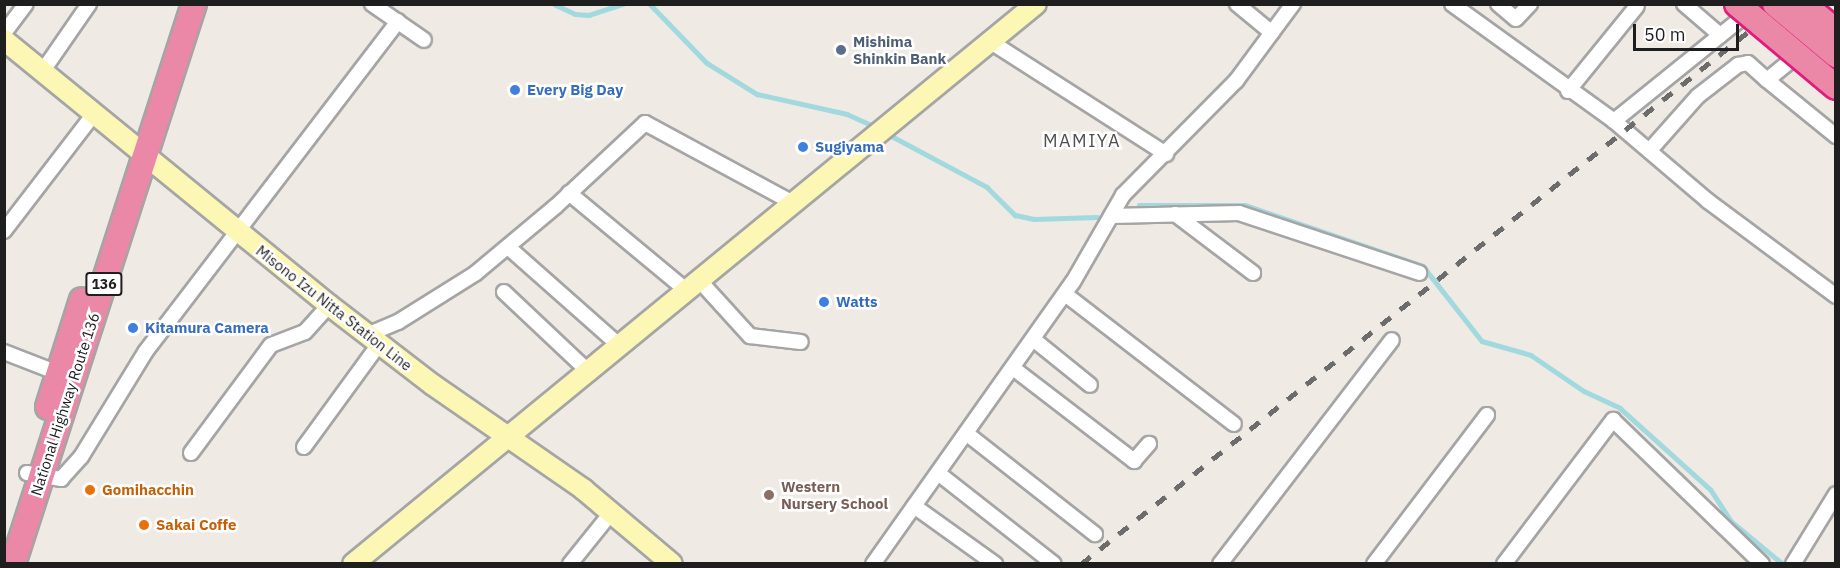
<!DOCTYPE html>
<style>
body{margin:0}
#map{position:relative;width:1840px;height:568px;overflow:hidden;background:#efeae3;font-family:"IBM Plex Sans",sans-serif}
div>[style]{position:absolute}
.stream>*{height:4.5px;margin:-2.25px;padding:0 2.25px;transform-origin:2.25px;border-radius:2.25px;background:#a1d9df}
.roads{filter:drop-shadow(2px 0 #a5a5a5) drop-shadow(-2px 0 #a5a5a5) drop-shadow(0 2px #a5a5a5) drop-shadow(0 -2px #a5a5a5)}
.street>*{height:14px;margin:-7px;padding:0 7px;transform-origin:7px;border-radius:7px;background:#fff}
.secondary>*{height:20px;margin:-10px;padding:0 10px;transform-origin:10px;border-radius:10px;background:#fcf7b4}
.highway>*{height:24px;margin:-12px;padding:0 12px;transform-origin:12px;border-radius:12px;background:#eb87a7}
.rail>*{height:4.5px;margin-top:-2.25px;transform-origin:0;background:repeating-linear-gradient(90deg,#6c6c6c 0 12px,transparent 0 24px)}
.bridges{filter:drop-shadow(2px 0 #e21c7a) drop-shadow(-2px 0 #e21c7a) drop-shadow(0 2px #e21c7a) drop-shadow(0 -2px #e21c7a)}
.highway-bridge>*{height:24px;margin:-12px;padding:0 12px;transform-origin:12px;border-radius:12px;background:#eb87a7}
.dots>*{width:16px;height:16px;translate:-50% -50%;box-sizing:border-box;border:3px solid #fff;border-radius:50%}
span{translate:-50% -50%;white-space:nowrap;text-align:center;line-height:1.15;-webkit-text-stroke:5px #fff;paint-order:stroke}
.shield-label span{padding:2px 4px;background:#fff;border:2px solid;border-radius:4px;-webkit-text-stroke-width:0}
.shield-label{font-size:14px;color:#1e1e1e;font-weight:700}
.service-label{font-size:15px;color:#4e5e75;font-weight:700}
.left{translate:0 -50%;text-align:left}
.shop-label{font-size:15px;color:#366cbe;font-weight:700}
.street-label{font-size:15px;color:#1e1e1e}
.education-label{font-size:15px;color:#785e54;font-weight:700}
.food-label{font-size:15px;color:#c56008;font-weight:700}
.quarter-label{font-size:18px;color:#515151;letter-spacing:1.5px}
.frame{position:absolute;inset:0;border:6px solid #1e1e1e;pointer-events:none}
.scale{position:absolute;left:1633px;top:24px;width:106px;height:27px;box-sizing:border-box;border:3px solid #1e1e1e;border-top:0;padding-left:8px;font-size:18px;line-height:21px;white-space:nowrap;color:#1e1e1e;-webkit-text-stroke:4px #fff;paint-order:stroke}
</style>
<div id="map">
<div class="stream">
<div style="left:554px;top:4px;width:23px;rotate:25deg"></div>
<div style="left:575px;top:14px;width:14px;rotate:4deg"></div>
<div style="left:589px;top:15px;width:36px;rotate:-18deg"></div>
<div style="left:650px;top:4px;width:82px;rotate:46deg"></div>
<div style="left:707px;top:63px;width:59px;rotate:31.8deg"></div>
<div style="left:757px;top:94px;width:92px;rotate:12.5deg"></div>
<div style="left:847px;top:114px;width:32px;rotate:24deg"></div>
<div style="left:886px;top:133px;width:115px;rotate:28.1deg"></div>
<div style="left:987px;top:187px;width:40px;rotate:45deg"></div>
<div style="left:1015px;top:215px;width:19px;rotate:12deg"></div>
<div style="left:1034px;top:219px;width:63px;rotate:-1.8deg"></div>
<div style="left:1139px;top:205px;width:106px"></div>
<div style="left:1245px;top:205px;width:188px;rotate:18.9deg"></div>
<div style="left:1423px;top:266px;width:95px;rotate:51.8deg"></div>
<div style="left:1482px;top:341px;width:51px;rotate:15.9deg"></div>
<div style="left:1531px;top:355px;width:64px;rotate:34.2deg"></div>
<div style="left:1584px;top:391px;width:40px;rotate:25deg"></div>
<div style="left:1620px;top:408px;width:122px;rotate:42deg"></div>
<div style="left:1711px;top:490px;width:37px;rotate:57deg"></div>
<div style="left:1731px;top:521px;width:67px;rotate:39.6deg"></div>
</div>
<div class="roads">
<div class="street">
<div style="left:372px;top:4px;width:63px;rotate:34.7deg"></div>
<div style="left:1237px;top:4px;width:45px;rotate:39.6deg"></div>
<div style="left:1452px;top:4px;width:200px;rotate:35.8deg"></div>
<div style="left:1614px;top:121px;width:123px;rotate:40.4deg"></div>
<div style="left:1708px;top:201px;width:159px;rotate:36.6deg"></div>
<div style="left:1498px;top:4px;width:23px;rotate:40deg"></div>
<div style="left:1516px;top:19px;width:21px;rotate:-47deg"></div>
<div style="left:1684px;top:4px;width:48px;rotate:40.7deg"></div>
<div style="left:4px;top:33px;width:36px;rotate:-53deg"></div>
<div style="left:1822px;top:35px;width:71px;rotate:140.7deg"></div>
<div style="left:1767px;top:80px;width:89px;rotate:39.1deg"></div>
<div style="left:991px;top:42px;width:208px;rotate:32.6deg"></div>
<div style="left:42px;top:72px;width:83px;rotate:-55.3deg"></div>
<div style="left:1568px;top:91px;width:109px;rotate:-50.9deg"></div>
<div style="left:1614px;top:121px;width:186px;rotate:-38.9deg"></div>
<div style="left:1650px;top:150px;width:72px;rotate:-48.4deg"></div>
<div style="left:1698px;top:96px;width:51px;rotate:-37.8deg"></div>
<div style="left:1738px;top:65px;width:10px;rotate:-11deg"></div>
<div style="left:1748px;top:63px;width:25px;rotate:42deg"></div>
<div style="left:569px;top:193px;width:153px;rotate:39.7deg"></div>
<div style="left:1175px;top:214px;width:98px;rotate:37.1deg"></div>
<div style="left:1111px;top:216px;width:128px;rotate:-1.3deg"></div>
<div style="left:1239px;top:213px;width:190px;rotate:18.4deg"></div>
<div style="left:4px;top:231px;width:146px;rotate:-52.5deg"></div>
<div style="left:508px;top:247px;width:149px;rotate:41.5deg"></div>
<div style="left:699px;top:280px;width:76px;rotate:47.7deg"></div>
<div style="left:750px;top:336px;width:51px;rotate:6.7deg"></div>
<div style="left:504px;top:292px;width:117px;rotate:43.3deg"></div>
<div style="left:1065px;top:294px;width:213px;rotate:37.6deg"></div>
<div style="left:367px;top:335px;width:34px;rotate:-23deg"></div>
<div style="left:398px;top:322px;width:92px;rotate:-32.1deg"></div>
<div style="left:476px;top:273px;width:103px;rotate:-39.9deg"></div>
<div style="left:555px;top:207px;width:123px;rotate:-43deg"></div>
<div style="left:645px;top:123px;width:166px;rotate:28.4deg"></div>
<div style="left:1033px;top:339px;width:73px;rotate:38.9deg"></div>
<div style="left:4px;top:352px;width:58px;rotate:21.3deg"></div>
<div style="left:1013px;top:368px;width:153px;rotate:37.5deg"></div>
<div style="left:1134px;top:461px;width:23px;rotate:-49deg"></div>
<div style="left:966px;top:433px;width:164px;rotate:38.1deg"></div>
<div style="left:304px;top:447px;width:127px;rotate:-53.9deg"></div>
<div style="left:191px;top:453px;width:134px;rotate:-53.5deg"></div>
<div style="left:271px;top:345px;width:36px;rotate:-21deg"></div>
<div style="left:305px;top:332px;width:36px;rotate:-48deg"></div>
<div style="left:27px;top:473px;width:35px;rotate:10deg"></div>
<div style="left:61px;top:479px;width:30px;rotate:-48deg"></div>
<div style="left:81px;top:457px;width:124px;rotate:-58.5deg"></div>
<div style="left:146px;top:351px;width:415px;rotate:-52.6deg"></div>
<div style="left:938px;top:473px;width:147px;rotate:38.1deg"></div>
<div style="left:914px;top:506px;width:100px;rotate:35.6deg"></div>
<div style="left:570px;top:564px;width:65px;rotate:-51.2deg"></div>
<div style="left:873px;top:564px;width:346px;rotate:-54.7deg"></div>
<div style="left:1073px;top:282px;width:100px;rotate:-60.1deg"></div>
<div style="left:1123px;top:195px;width:161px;rotate:-45.3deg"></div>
<div style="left:1236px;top:81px;width:96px;rotate:-53.5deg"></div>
<div style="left:1220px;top:564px;width:282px;rotate:-52.5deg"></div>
<div style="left:1374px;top:564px;width:187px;rotate:-52.8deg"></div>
<div style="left:1504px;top:564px;width:181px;rotate:-52.9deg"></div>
<div style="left:1613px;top:420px;width:207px;rotate:44deg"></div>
<div style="left:1793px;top:564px;width:82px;rotate:-58.4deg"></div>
</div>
<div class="secondary">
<div style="left:4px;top:40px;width:419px;rotate:39.2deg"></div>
<div style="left:329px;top:305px;width:131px;rotate:37.6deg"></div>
<div style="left:433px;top:385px;width:183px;rotate:34.7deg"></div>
<div style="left:583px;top:489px;width:116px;rotate:40.1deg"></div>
<div style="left:353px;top:564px;width:883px;rotate:-39.35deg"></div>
</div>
<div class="highway">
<div style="left:48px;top:407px;width:112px;rotate:-72.4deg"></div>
<div style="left:13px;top:564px;width:589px;rotate:-72.09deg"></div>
</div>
</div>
<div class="rail">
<div style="left:1081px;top:564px;width:898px;rotate:-38.58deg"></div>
</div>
<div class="bridges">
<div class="highway-bridge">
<div style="left:1737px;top:4px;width:129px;rotate:40deg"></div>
<div style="left:1775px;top:4px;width:80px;rotate:39.9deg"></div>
<div style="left:1803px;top:4px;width:43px;rotate:39.3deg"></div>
</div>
</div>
<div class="dots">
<div style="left:841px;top:50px;background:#5c6f8a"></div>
<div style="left:515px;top:90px;background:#3f7fe0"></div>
<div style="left:803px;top:147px;background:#3f7fe0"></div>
<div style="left:824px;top:302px;background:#3f7fe0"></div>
<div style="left:133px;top:328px;background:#3f7fe0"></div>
<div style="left:90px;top:490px;background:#e8710a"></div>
<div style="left:769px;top:495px;background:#8d6e63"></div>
<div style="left:144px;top:525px;background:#e8710a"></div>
</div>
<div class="shield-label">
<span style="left:104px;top:284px">136</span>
</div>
<div class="service-label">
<span class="left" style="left:853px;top:50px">Mishima<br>Shinkin Bank</span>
</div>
<div class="shop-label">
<span class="left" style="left:527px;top:90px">Every Big Day</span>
<span class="left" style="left:815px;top:147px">Sugiyama</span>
<span class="left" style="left:836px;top:302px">Watts</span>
<span class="left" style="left:145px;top:328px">Kitamura Camera</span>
</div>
<div class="street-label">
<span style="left:334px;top:308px;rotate:38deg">Misono Izu Nitta Station Line</span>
<span style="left:65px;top:404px;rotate:-72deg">National Highway Route 136</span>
</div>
<div class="education-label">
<span class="left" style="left:781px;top:495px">Western<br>Nursery School</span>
</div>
<div class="food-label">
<span class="left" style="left:102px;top:490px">Gomihacchin</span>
<span class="left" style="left:156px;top:525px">Sakai Coffe</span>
</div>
<div class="quarter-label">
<span style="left:1082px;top:141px">MAMIYA</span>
</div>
<div class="frame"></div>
<div class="scale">50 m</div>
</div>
